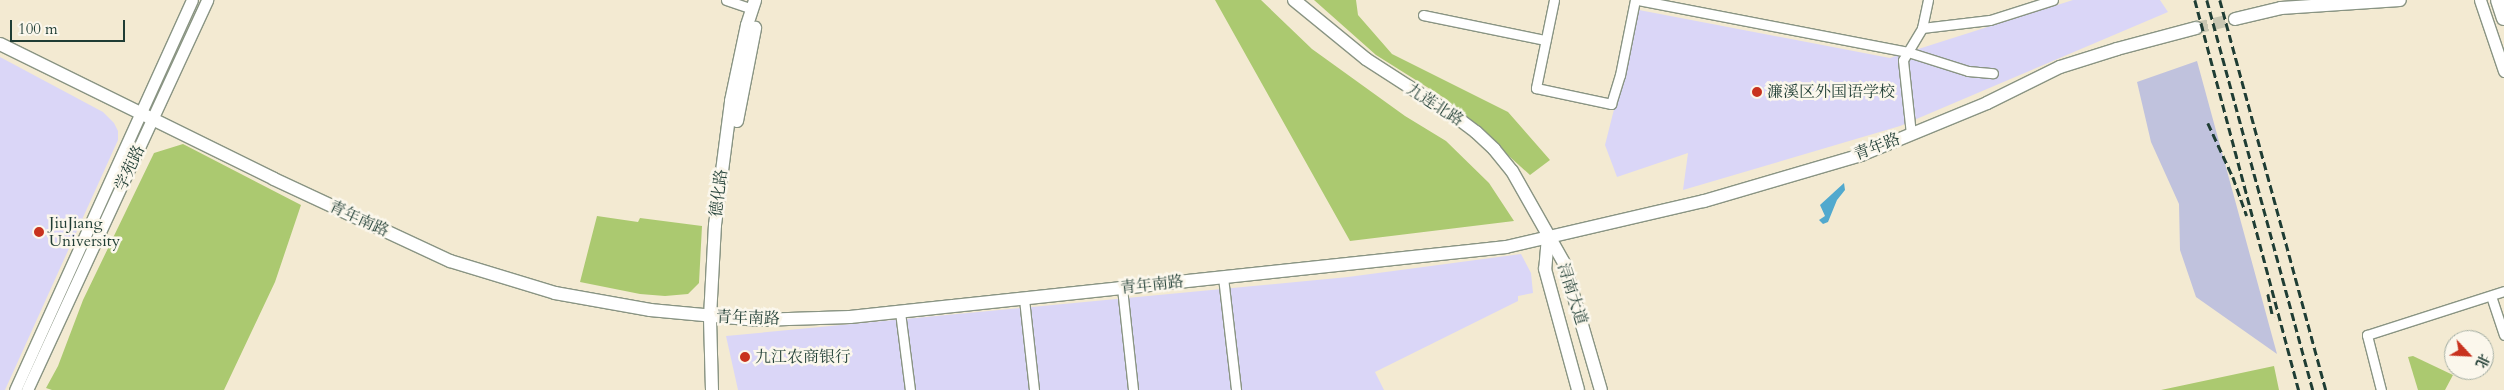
<!DOCTYPE html>
<meta charset="utf-8">
<style>
body{margin:0}
#map{position:relative;width:2504px;height:390px;overflow:hidden;background:#f3ead2;font-family:Cardo,"Noto Serif SC",serif}
div>[style]{position:absolute}
.built>*{inset:0;background:#dad6f7}
.industrial>*{inset:0;background:#c0c2dd}
.green>*{inset:0;background:#abc970}
.water>*{inset:0;background:#51a9ce}
.secondary-tunnel>*{height:12px;margin-top:-6px;transform-origin:0;background:repeating-linear-gradient(90deg,#c9c7b2 0 12px,transparent 0 18px)}
.roads{filter:drop-shadow(1px 0 #899483) drop-shadow(-1px 0 #899483) drop-shadow(0 1px #899483) drop-shadow(0 -1px #899483)}
.minor>*{height:9px;margin:-4.5px;padding:0 4.5px;transform-origin:4.5px;border-radius:4.5px;background:#fff}
.tertiary>*{height:11px;margin:-5.5px;padding:0 5.5px;transform-origin:5.5px;border-radius:5.5px;background:#fff}
.secondary>*{height:12px;margin:-6px;padding:0 6px;transform-origin:6px;border-radius:6px;background:#fff}
.trunk>*{height:14px;margin:-7px;padding:0 7px;transform-origin:7px;border-radius:7px;background:#fff}
.rail>*{height:2.5px;margin-top:-1.25px;transform-origin:0;background:repeating-linear-gradient(90deg,#1f3d34 0 8px,transparent 0 12px)}
.dots>*{width:14px;height:14px;translate:-50% -50%;box-sizing:border-box;border:2px solid #fbf7ec;border-radius:50%}
span{translate:-50% -50%;white-space:nowrap;text-align:center;line-height:1.15;-webkit-text-stroke:5px #fbf7ec;paint-order:stroke}
.poi-label{font-size:16px;color:#1f3d34}
.left{translate:0 -50%;text-align:left}
.street-label{font-size:16px;color:#1f3d34}
.north{position:absolute;left:2444px;top:330px;width:50px;height:50px;box-sizing:border-box;background:#fbf7ec;border:1px solid #a3ada2;border-radius:50%;rotate:115deg;font-size:14px;font-weight:700;line-height:20px;text-align:center;color:#1f3d34}
.north::after{content:'';display:block;margin:auto;width:18px;height:22px;background:#c8321e;clip-path:polygon(50% 0,100% 100%,50% 72%,0 100%)}
.scale{position:absolute;left:10px;top:20px;width:115px;height:22px;box-sizing:border-box;border:2px solid #1f3d34;border-top:0;padding-left:6px;font-size:15px;line-height:18px;white-space:nowrap;color:#1f3d34;-webkit-text-stroke:4px #fbf7ec;paint-order:stroke}
</style>
<div id="map">
<div class="built">
<div style="clip-path:polygon(2073px 0,2160px 0,2168px 12px,1900px 126px,1683px 190px,1688px 153px,1617px 177px,1605px 145px,1639px 10px,1890px 58px)"></div>
<div style="clip-path:polygon(0 57px,103px 112px,114px 123px,118px 131px,118px 140px,5px 390px,0 390px)"></div>
<div style="clip-path:polygon(1521px 254px,1531px 273px,1533px 293px,1518px 296px,1518px 301px,1375px 372px,1384px 390px,738px 390px,726px 336px,1348px 277px)"></div>
</div>
<div class="industrial">
<div style="clip-path:polygon(2197px 61px,2277px 354px,2196px 297px,2180px 250px,2179px 204px,2151px 142px,2137px 82px)"></div>
</div>
<div class="green">
<div style="clip-path:polygon(1215px 0,1261px 0,1312px 49px,1405px 116px,1446px 141px,1489px 183px,1514px 221px,1350px 241px)"></div>
<div style="clip-path:polygon(1314px 0,1356px 0,1358px 15px,1392px 54px,1508px 112px,1550px 160px,1530px 175px,1446px 99px,1376px 55px)"></div>
<div style="clip-path:polygon(183px 144px,301px 205px,275px 282px,224px 390px,52px 390px,46px 388px,58px 366px,83px 300px,154px 153px)"></div>
<div style="clip-path:polygon(597px 216px,638px 222px,640px 218px,702px 226px,699px 283px,688px 294px,665px 296px,640px 294px,580px 282px)"></div>
<div style="clip-path:polygon(2413px 356px,2453px 375px,2445px 390px,2418px 390px,2408px 357px)"></div>
<div style="clip-path:polygon(2274px 366px,2279px 390px,2160px 390px,2161px 390px)"></div>
</div>
<div class="water">
<div style="clip-path:polygon(1844px 183px,1845px 190px,1837px 200px,1828px 222px,1823px 224px,1819px 220px,1825px 216px,1820px 205px)"></div>
</div>
<div class="secondary-tunnel">
<div style="left:2196px;top:28px;width:40px;rotate:-13deg"></div>
</div>
<div class="roads">
<div class="minor">
<div style="left:726px;top:0;width:28px;rotate:19deg"></div>
<div style="left:1554px;top:0;width:90px;rotate:101.6deg"></div>
<div style="left:1536px;top:88px;width:77px;rotate:12deg"></div>
<div style="left:1611px;top:104px;width:30px;rotate:-73deg"></div>
<div style="left:1620px;top:75px;width:76px;rotate:-78.7deg"></div>
<div style="left:1638px;top:0;width:275px;rotate:10.9deg"></div>
<div style="left:1908px;top:52px;width:63px;rotate:17.6deg"></div>
<div style="left:1968px;top:71px;width:25px;rotate:5deg"></div>
<div style="left:1423px;top:15px;width:125px;rotate:11.6deg"></div>
<div style="left:1922px;top:28px;width:68px;rotate:-6.7deg"></div>
<div style="left:1990px;top:20px;width:66px;rotate:-17.6deg"></div>
<div style="left:1911px;top:134px;width:74px;rotate:-96.2deg"></div>
<div style="left:1903px;top:60px;width:37px;rotate:-59deg"></div>
<div style="left:1922px;top:28px;width:29px;rotate:-78deg"></div>
<div style="left:1223px;top:277px;width:114px;rotate:83.4deg"></div>
<div style="left:1122px;top:288px;width:103px;rotate:83.8deg"></div>
<div style="left:2491px;top:296px;width:41px;rotate:71.6deg"></div>
<div style="left:1024px;top:299px;width:92px;rotate:83.7deg"></div>
<div style="left:900px;top:312px;width:79px;rotate:82.7deg"></div>
<div style="left:2381px;top:390px;width:57px;rotate:-104.3deg"></div>
<div style="left:2367px;top:335px;width:144px;rotate:-17.8deg"></div>
</div>
<div class="tertiary">
<div style="left:2480px;top:0;width:75px;rotate:71.3deg"></div>
<div style="left:15px;top:390px;width:428px;rotate:-65.6deg"></div>
<div style="left:27px;top:390px;width:430px;rotate:-65.2deg"></div>
</div>
<div class="secondary">
<div style="left:1294px;top:0;width:93px;rotate:39.3deg"></div>
<div style="left:1366px;top:59px;width:107px;rotate:32.8deg"></div>
<div style="left:1456px;top:117px;width:25px;rotate:37deg"></div>
<div style="left:1476px;top:132px;width:25px;rotate:43deg"></div>
<div style="left:1494px;top:149px;width:28px;rotate:51deg"></div>
<div style="left:1512px;top:171px;width:106px;rotate:60.5deg"></div>
<div style="left:1564px;top:263px;width:132px;rotate:73.8deg"></div>
<div style="left:2235px;top:19px;width:47px;rotate:-13.4deg"></div>
<div style="left:2281px;top:8px;width:119px;rotate:-3.8deg"></div>
<div style="left:0;top:44px;width:305px;rotate:26.2deg"></div>
<div style="left:274px;top:179px;width:194px;rotate:25deg"></div>
<div style="left:450px;top:261px;width:110px;rotate:16.9deg"></div>
<div style="left:555px;top:293px;width:97px;rotate:10.1deg"></div>
<div style="left:650px;top:310px;width:108px;rotate:5.3deg"></div>
<div style="left:758px;top:320px;width:92px;rotate:-1.9deg"></div>
<div style="left:850px;top:317px;width:660px;rotate:-6.09deg"></div>
<div style="left:1506px;top:247px;width:203px;rotate:-13.1deg"></div>
<div style="left:1704px;top:201px;width:164px;rotate:-16.3deg"></div>
<div style="left:1861px;top:155px;width:136px;rotate:-22.4deg"></div>
<div style="left:1987px;top:103px;width:81px;rotate:-26.3deg"></div>
<div style="left:2060px;top:67px;width:60px;rotate:-17.5deg"></div>
<div style="left:2117px;top:49px;width:82px;rotate:-14.9deg"></div>
<div style="left:737px;top:121px;width:95px;rotate:-79deg"></div>
<div style="left:1548px;top:237px;width:32px;rotate:95deg"></div>
<div style="left:1545px;top:269px;width:125px;rotate:74.7deg"></div>
<div style="left:712px;top:390px;width:73px;rotate:-91.6deg"></div>
<div style="left:710px;top:317px;width:92px;rotate:-86.9deg"></div>
<div style="left:715px;top:225px;width:125px;rotate:-82.6deg"></div>
<div style="left:731px;top:101px;width:78px;rotate:-78.1deg"></div>
<div style="left:747px;top:25px;width:26px;rotate:-72deg"></div>
</div>
<div class="trunk">
<div style="left:2498px;top:0;width:19px;rotate:72deg"></div>
</div>
</div>
<div class="rail">
<div style="left:2195px;top:0;width:404px;rotate:75.1deg"></div>
<div style="left:2207px;top:0;width:404px;rotate:74.8deg"></div>
<div style="left:2220px;top:0;width:404px;rotate:74.8deg"></div>
<div style="left:2208px;top:123px;width:60px;rotate:65.2deg"></div>
<div style="left:2233px;top:177px;width:41px;rotate:70.3deg"></div>
<div style="left:2268px;top:294px;width:24px;rotate:78deg"></div>
</div>
<div class="dots">
<div style="left:1757px;top:92px;background:#c8321e"></div>
<div style="left:39px;top:232px;background:#c8321e"></div>
<div style="left:745px;top:357px;background:#c8321e"></div>
</div>
<div class="poi-label">
<span class="left" style="left:1767px;top:92px">濂溪区外国语学校</span>
<span class="left" style="left:49px;top:232px">JiuJiang<br>University</span>
<span class="left" style="left:755px;top:357px">九江农商银行</span>
</div>
<div class="street-label">
<span style="left:1435px;top:105px;rotate:33deg">九莲北路</span>
<span style="left:1877px;top:147px;rotate:-21deg">青年路</span>
<span style="left:130px;top:168px;rotate:-65deg">学苑路</span>
<span style="left:719px;top:193px;rotate:-83deg">德化路</span>
<span style="left:359px;top:219px;rotate:25deg">青年南路</span>
<span style="left:1152px;top:285px;rotate:-6deg">青年南路</span>
<span style="left:1572px;top:294px;rotate:72deg">浔南大道</span>
<span style="left:748px;top:318px;rotate:2deg">青年南路</span>
</div>
<div class="north">北</div>
<div class="scale">100 m</div>
</div>
